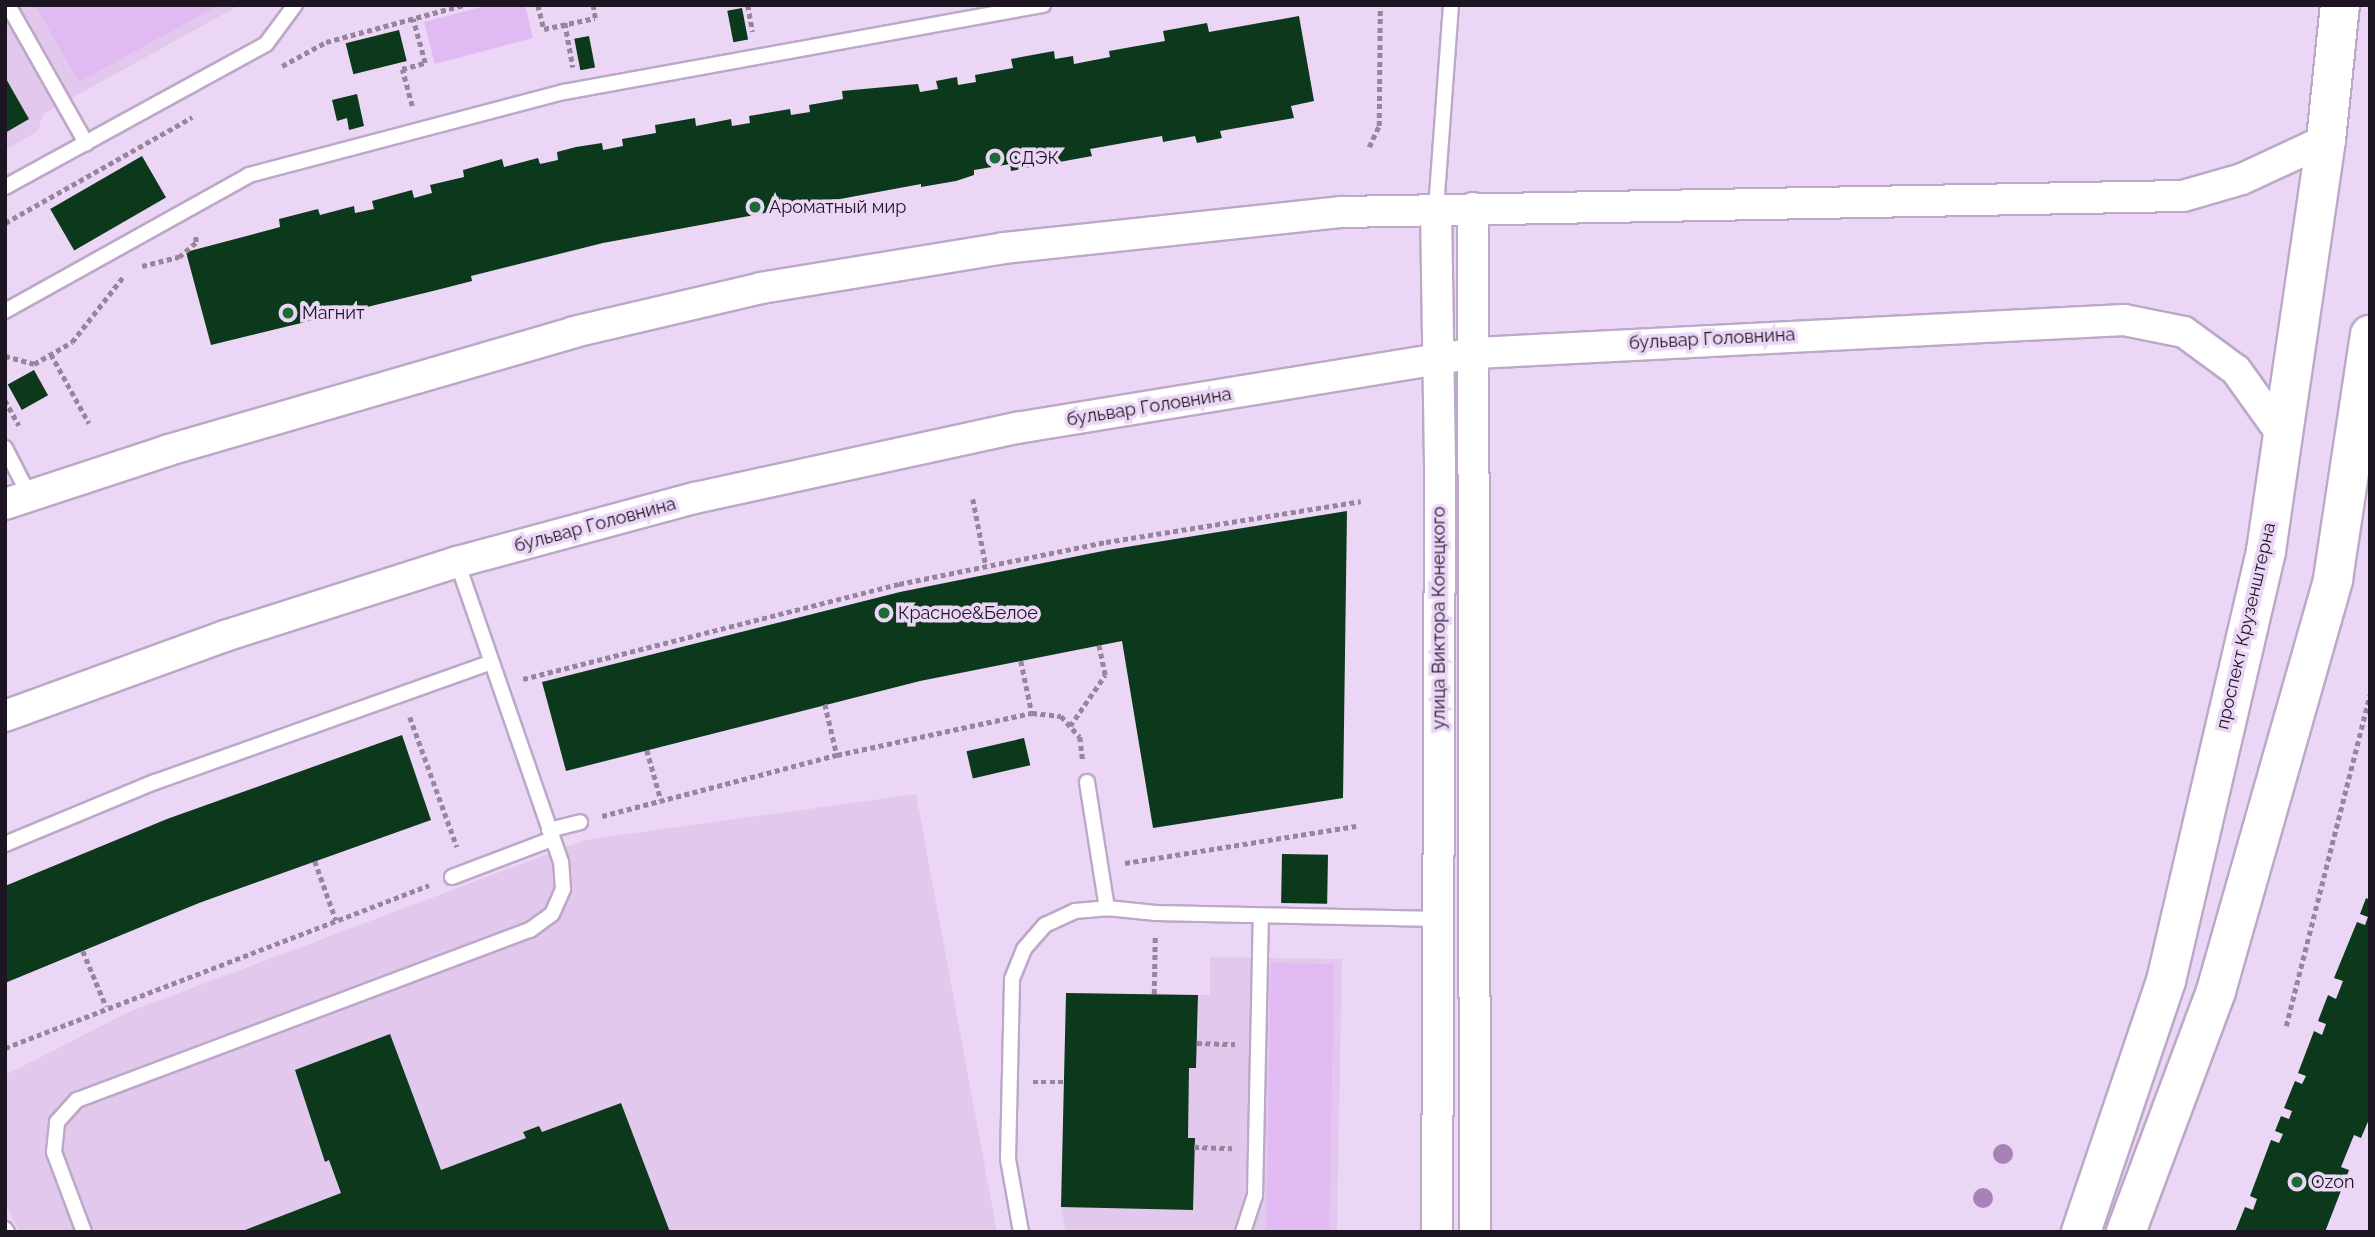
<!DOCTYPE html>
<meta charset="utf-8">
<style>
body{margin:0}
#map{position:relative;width:2375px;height:1237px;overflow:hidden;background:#ecd6f6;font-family:Raleway,sans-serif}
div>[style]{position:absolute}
.built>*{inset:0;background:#e3c8ee}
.green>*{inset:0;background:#e1b9f3;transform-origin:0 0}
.building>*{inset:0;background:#0c391b;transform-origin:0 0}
.path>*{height:4.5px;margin-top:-2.25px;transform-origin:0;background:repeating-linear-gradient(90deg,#96859d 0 5px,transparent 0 8.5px)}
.roads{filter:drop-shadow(2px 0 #bda8c7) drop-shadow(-2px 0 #bda8c7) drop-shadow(0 2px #bda8c7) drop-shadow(0 -2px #bda8c7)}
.service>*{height:14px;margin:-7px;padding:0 7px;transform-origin:7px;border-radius:7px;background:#fff}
.minor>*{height:30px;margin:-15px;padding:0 15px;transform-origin:15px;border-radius:15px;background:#fff}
.secondary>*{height:38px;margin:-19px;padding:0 19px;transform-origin:19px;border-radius:19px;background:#fff}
.trees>*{width:20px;height:20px;margin:-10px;border-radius:50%;background:#a782b6}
.dots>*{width:19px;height:19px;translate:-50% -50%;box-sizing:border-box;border:4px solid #ecd6f6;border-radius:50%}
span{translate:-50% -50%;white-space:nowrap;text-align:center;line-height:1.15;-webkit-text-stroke:7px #ecd6f6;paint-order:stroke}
.poi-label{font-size:18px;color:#1d1521}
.left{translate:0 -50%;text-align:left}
.street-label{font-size:18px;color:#1d1521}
.frame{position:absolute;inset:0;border:7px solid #1d1521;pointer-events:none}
</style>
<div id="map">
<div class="built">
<div style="clip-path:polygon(5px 5px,237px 5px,238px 6px,43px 114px,38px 131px,5px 150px,5px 133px,29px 119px,5px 77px)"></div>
<div style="clip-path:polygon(916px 794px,997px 1232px,20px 1232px,5px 1204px,5px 1075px,131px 1011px,585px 840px)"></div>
<div style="clip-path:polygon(1210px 957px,1342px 959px,1337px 1232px,1066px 1232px,1061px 1207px,1193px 1209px,1195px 1138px,1188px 1138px,1189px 1068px,1196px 1067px,1198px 995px,1210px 995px)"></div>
</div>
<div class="green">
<div style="clip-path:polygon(35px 5px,219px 5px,79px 82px)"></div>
<div style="clip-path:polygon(489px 5px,525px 5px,533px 38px,435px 64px,424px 22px)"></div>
<div style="left:1271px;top:963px;width:63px;height:269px;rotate:1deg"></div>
</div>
<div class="building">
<div style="left:742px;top:8px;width:32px;height:15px;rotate:79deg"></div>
<div style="clip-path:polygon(1299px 16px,1314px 101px,1291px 106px,1294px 118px,1220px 131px,1222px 138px,1197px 143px,1195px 136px,1163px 142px,1162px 136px,1090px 149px,1092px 156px,1011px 171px,1010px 164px,974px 170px,974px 175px,956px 181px,921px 187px,921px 184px,603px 243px,471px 276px,472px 281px,437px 290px,211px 345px,186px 252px,280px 227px,279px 219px,318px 209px,320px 215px,354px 206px,355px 213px,374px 209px,372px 201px,412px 190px,414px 198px,432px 193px,430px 185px,464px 177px,463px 170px,502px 159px,504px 167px,538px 158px,540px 164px,558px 160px,557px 152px,576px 147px,602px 143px,603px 150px,623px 146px,622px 139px,656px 133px,655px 125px,695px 118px,696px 126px,731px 119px,732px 126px,750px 123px,749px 116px,790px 109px,791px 115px,810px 112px,809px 105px,843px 99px,842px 91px,918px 84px,920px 92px,938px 89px,936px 81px,957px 77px,958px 85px,976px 82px,975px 75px,1013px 68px,1011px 59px,1054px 51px,1055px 59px,1073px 56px,1074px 64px,1110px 57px,1109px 51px,1165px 41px,1163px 31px,1207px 23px,1209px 32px)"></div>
<div style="left:399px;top:30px;width:32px;height:55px;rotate:76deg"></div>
<div style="left:589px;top:36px;width:32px;height:15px;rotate:79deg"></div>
<div style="clip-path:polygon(5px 77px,29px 119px,5px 133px)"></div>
<div style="clip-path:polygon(357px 94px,364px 126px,349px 130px,347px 118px,337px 121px,332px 100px)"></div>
<div style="left:142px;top:156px;width:48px;height:106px;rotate:60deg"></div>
<div style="left:34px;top:370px;width:29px;height:30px;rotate:61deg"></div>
<div style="clip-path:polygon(1347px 511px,1343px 798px,1153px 828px,1122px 641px,920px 681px,566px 771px,542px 682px,900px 592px,1108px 550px)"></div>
<div style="clip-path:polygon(402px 735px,431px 820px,199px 903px,5px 983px,5px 886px,167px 819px)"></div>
<div style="left:1024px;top:738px;width:28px;height:59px;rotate:77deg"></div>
<div style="left:1282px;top:854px;width:46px;height:49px;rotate:1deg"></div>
<div style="clip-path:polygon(2366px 898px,2370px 900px,2370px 1117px,2361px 1138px,2354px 1135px,2341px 1167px,2349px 1170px,2325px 1232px,2235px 1232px,2245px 1207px,2253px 1210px,2257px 1199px,2250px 1196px,2271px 1140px,2279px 1143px,2283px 1134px,2275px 1131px,2281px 1116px,2289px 1119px,2292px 1111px,2284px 1108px,2295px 1081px,2302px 1084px,2306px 1076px,2298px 1073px,2314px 1031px,2322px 1035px,2326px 1024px,2318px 1021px,2328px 995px,2336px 999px,2343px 981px,2334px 978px,2357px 922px,2365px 925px,2368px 917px,2360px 914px)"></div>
<div style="clip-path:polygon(1066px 993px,1198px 995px,1196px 1068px,1189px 1068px,1188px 1138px,1195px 1138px,1193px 1210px,1061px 1207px)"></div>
<div style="clip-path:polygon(390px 1034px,441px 1170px,526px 1138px,523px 1132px,539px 1126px,542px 1132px,621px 1103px,670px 1232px,240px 1232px,341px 1193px,329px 1160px,325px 1162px,295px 1070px)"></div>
</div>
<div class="path">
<div style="left:538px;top:5px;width:25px;rotate:76deg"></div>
<div style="left:544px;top:29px;width:52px;rotate:-12.2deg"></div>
<div style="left:595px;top:18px;width:13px;rotate:-99deg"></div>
<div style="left:748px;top:5px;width:27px;rotate:80deg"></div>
<div style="left:565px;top:23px;width:45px;rotate:79.7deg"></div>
<div style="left:282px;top:66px;width:50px;rotate:-28.6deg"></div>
<div style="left:326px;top:42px;width:142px;rotate:-15.1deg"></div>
<div style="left:412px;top:106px;width:38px;rotate:-105deg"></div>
<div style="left:402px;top:69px;width:24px;rotate:-15deg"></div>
<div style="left:425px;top:63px;width:46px;rotate:-105.3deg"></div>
<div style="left:1369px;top:147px;width:23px;rotate:-65deg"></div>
<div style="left:1379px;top:126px;width:121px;rotate:-89.5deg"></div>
<div style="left:5px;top:223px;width:215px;rotate:-29.5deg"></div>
<div style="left:142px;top:266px;width:38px;rotate:-14deg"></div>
<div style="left:179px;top:257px;width:23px;rotate:-41deg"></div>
<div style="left:196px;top:242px;width:8px;rotate:-97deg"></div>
<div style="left:51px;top:354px;width:79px;rotate:61.2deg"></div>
<div style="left:5px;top:356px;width:30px;rotate:15deg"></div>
<div style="left:34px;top:364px;width:44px;rotate:-30.1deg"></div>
<div style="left:72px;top:342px;width:83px;rotate:-51.9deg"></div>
<div style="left:5px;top:400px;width:29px;rotate:61deg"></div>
<div style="left:973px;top:499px;width:68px;rotate:79deg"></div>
<div style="left:1021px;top:661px;width:53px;rotate:78.1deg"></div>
<div style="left:523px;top:679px;width:388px;rotate:-14.2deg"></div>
<div style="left:899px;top:584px;width:211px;rotate:-11.5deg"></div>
<div style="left:1106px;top:542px;width:258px;rotate:-9.1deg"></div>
<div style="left:825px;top:704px;width:52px;rotate:76.8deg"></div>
<div style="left:410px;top:717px;width:138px;rotate:70.1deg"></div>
<div style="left:1070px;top:726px;width:62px;rotate:-55.5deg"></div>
<div style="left:1105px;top:675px;width:30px;rotate:-102deg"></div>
<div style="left:647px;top:750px;width:52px;rotate:74.4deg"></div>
<div style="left:602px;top:816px;width:243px;rotate:-14.6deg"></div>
<div style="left:837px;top:755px;width:199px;rotate:-12.2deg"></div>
<div style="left:1032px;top:713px;width:29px;rotate:6deg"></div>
<div style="left:1061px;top:716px;width:28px;rotate:48deg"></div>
<div style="left:1080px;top:737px;width:23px;rotate:83deg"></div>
<div style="left:315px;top:861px;width:63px;rotate:70.4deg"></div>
<div style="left:1125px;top:863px;width:234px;rotate:-9.1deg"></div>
<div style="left:83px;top:951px;width:60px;rotate:67.3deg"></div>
<div style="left:1154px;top:994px;width:58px;rotate:-89deg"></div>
<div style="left:2286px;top:1026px;width:341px;rotate:-75.8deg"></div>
<div style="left:1197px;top:1043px;width:38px;rotate:2deg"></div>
<div style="left:5px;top:1048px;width:454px;rotate:-21deg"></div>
<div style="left:1033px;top:1082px;width:31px"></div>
<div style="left:1194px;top:1147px;width:38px;rotate:2deg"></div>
</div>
<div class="roads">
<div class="service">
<div style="left:8px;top:5px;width:159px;rotate:60.5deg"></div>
<div style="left:5px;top:187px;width:298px;rotate:-28.7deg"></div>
<div style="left:266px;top:44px;width:49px;rotate:-53.4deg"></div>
<div style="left:1436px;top:209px;width:205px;rotate:-85.8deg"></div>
<div style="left:5px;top:311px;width:279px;rotate:-29.1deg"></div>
<div style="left:249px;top:175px;width:326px;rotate:-14.8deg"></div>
<div style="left:564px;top:92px;width:487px;rotate:-10.3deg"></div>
<div style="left:5px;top:448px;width:53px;rotate:62.9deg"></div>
<div style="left:1087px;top:782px;width:128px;rotate:81deg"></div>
<div style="left:549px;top:830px;width:32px;rotate:-14deg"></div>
<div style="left:5px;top:844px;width:162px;rotate:-22.5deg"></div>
<div style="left:155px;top:782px;width:356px;rotate:-19.6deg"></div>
<div style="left:452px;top:877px;width:107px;rotate:-20.8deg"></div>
<div style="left:5px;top:1229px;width:4px;rotate:56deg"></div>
<div style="left:84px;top:1232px;width:85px;rotate:-110.6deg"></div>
<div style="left:54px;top:1152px;width:30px;rotate:-84deg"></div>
<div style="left:57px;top:1122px;width:30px;rotate:-48deg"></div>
<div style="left:77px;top:1100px;width:484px;rotate:-20.6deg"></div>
<div style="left:530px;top:930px;width:27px;rotate:-36deg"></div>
<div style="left:552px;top:914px;width:27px;rotate:-66deg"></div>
<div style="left:563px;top:889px;width:27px;rotate:-94deg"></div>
<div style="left:561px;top:862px;width:318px;rotate:-109.1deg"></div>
<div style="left:1021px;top:1232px;width:74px;rotate:-100.1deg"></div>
<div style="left:1008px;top:1159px;width:180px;rotate:-88.7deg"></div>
<div style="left:1012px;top:979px;width:32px;rotate:-68deg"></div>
<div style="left:1024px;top:949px;width:32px;rotate:-49deg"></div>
<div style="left:1045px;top:925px;width:33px;rotate:-25deg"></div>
<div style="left:1075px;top:911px;width:32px;rotate:-5deg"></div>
<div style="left:1107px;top:908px;width:49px;rotate:5.8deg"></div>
<div style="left:1156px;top:913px;width:282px;rotate:1.2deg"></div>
<div style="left:1243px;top:1232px;width:38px;rotate:-72deg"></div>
<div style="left:1255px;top:1196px;width:280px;rotate:-88.8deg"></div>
</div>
<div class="minor">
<div style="left:1473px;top:208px;width:1024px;rotate:89.89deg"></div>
<div style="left:1436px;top:209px;width:259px;rotate:89.1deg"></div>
<div style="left:1440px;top:468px;width:764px;rotate:90.22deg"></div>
<div style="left:5px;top:504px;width:173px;rotate:-18.2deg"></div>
<div style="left:169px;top:450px;width:422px;rotate:-16.2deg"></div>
<div style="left:574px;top:332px;width:192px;rotate:-13.2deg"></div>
<div style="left:761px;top:288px;width:246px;rotate:-9.3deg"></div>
<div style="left:1004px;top:248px;width:339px;rotate:-6.1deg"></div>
<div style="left:1341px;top:212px;width:842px;rotate:-1.09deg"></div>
<div style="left:2183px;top:196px;width:61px;rotate:-16.1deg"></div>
<div style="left:2242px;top:179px;width:93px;rotate:-24.9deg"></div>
<div style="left:5px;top:716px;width:234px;rotate:-20deg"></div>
<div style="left:225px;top:636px;width:244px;rotate:-17.7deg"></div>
<div style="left:457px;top:562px;width:246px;rotate:-15.1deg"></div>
<div style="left:695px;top:498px;width:330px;rotate:-12.3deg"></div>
<div style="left:1017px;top:428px;width:465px;rotate:-9.3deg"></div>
<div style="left:1476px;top:353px;width:649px;rotate:-2.92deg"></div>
<div style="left:2124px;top:320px;width:61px;rotate:11.3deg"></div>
<div style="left:2184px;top:332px;width:64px;rotate:36.2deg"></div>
<div style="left:2236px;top:370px;width:82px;rotate:54.4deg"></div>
</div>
<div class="secondary">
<div style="left:2081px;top:1232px;width:265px;rotate:-71.3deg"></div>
<div style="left:2166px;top:981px;width:441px;rotate:-76.9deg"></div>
<div style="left:2266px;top:551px;width:415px;rotate:-81.7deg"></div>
<div style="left:2326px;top:140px;width:136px;rotate:-84.1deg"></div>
<div style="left:2126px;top:1232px;width:257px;rotate:-69.5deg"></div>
<div style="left:2216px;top:991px;width:428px;rotate:-74.1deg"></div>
<div style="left:2333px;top:579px;width:247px;rotate:-81.4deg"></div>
</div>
</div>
<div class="trees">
<div style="left:2003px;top:1154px"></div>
<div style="left:1983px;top:1198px"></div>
</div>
<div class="dots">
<div style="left:995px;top:158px;background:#206a38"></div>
<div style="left:755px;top:207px;background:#206a38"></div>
<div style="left:288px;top:313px;background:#206a38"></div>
<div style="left:884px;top:613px;background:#206a38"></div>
<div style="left:2297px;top:1182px;background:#206a38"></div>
</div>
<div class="poi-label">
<span class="left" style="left:1009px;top:158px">СДЭК</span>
<span class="left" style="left:769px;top:207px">Ароматный мир</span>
<span class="left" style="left:302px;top:313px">Магнит</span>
<span class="left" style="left:898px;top:613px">Красное&amp;Белое</span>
<span class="left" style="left:2311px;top:1182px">Ozon</span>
</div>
<div class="street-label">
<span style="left:1712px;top:339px;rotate:-3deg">бульвар Головнина</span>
<span style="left:1149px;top:407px;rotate:-9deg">бульвар Головнина</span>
<span style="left:595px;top:525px;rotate:-15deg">бульвар Головнина</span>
<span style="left:1439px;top:618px;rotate:-90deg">улица Виктора Конецкого</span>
<span style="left:2246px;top:626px;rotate:-77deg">проспект Крузенштерна</span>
</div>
<div class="frame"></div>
</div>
